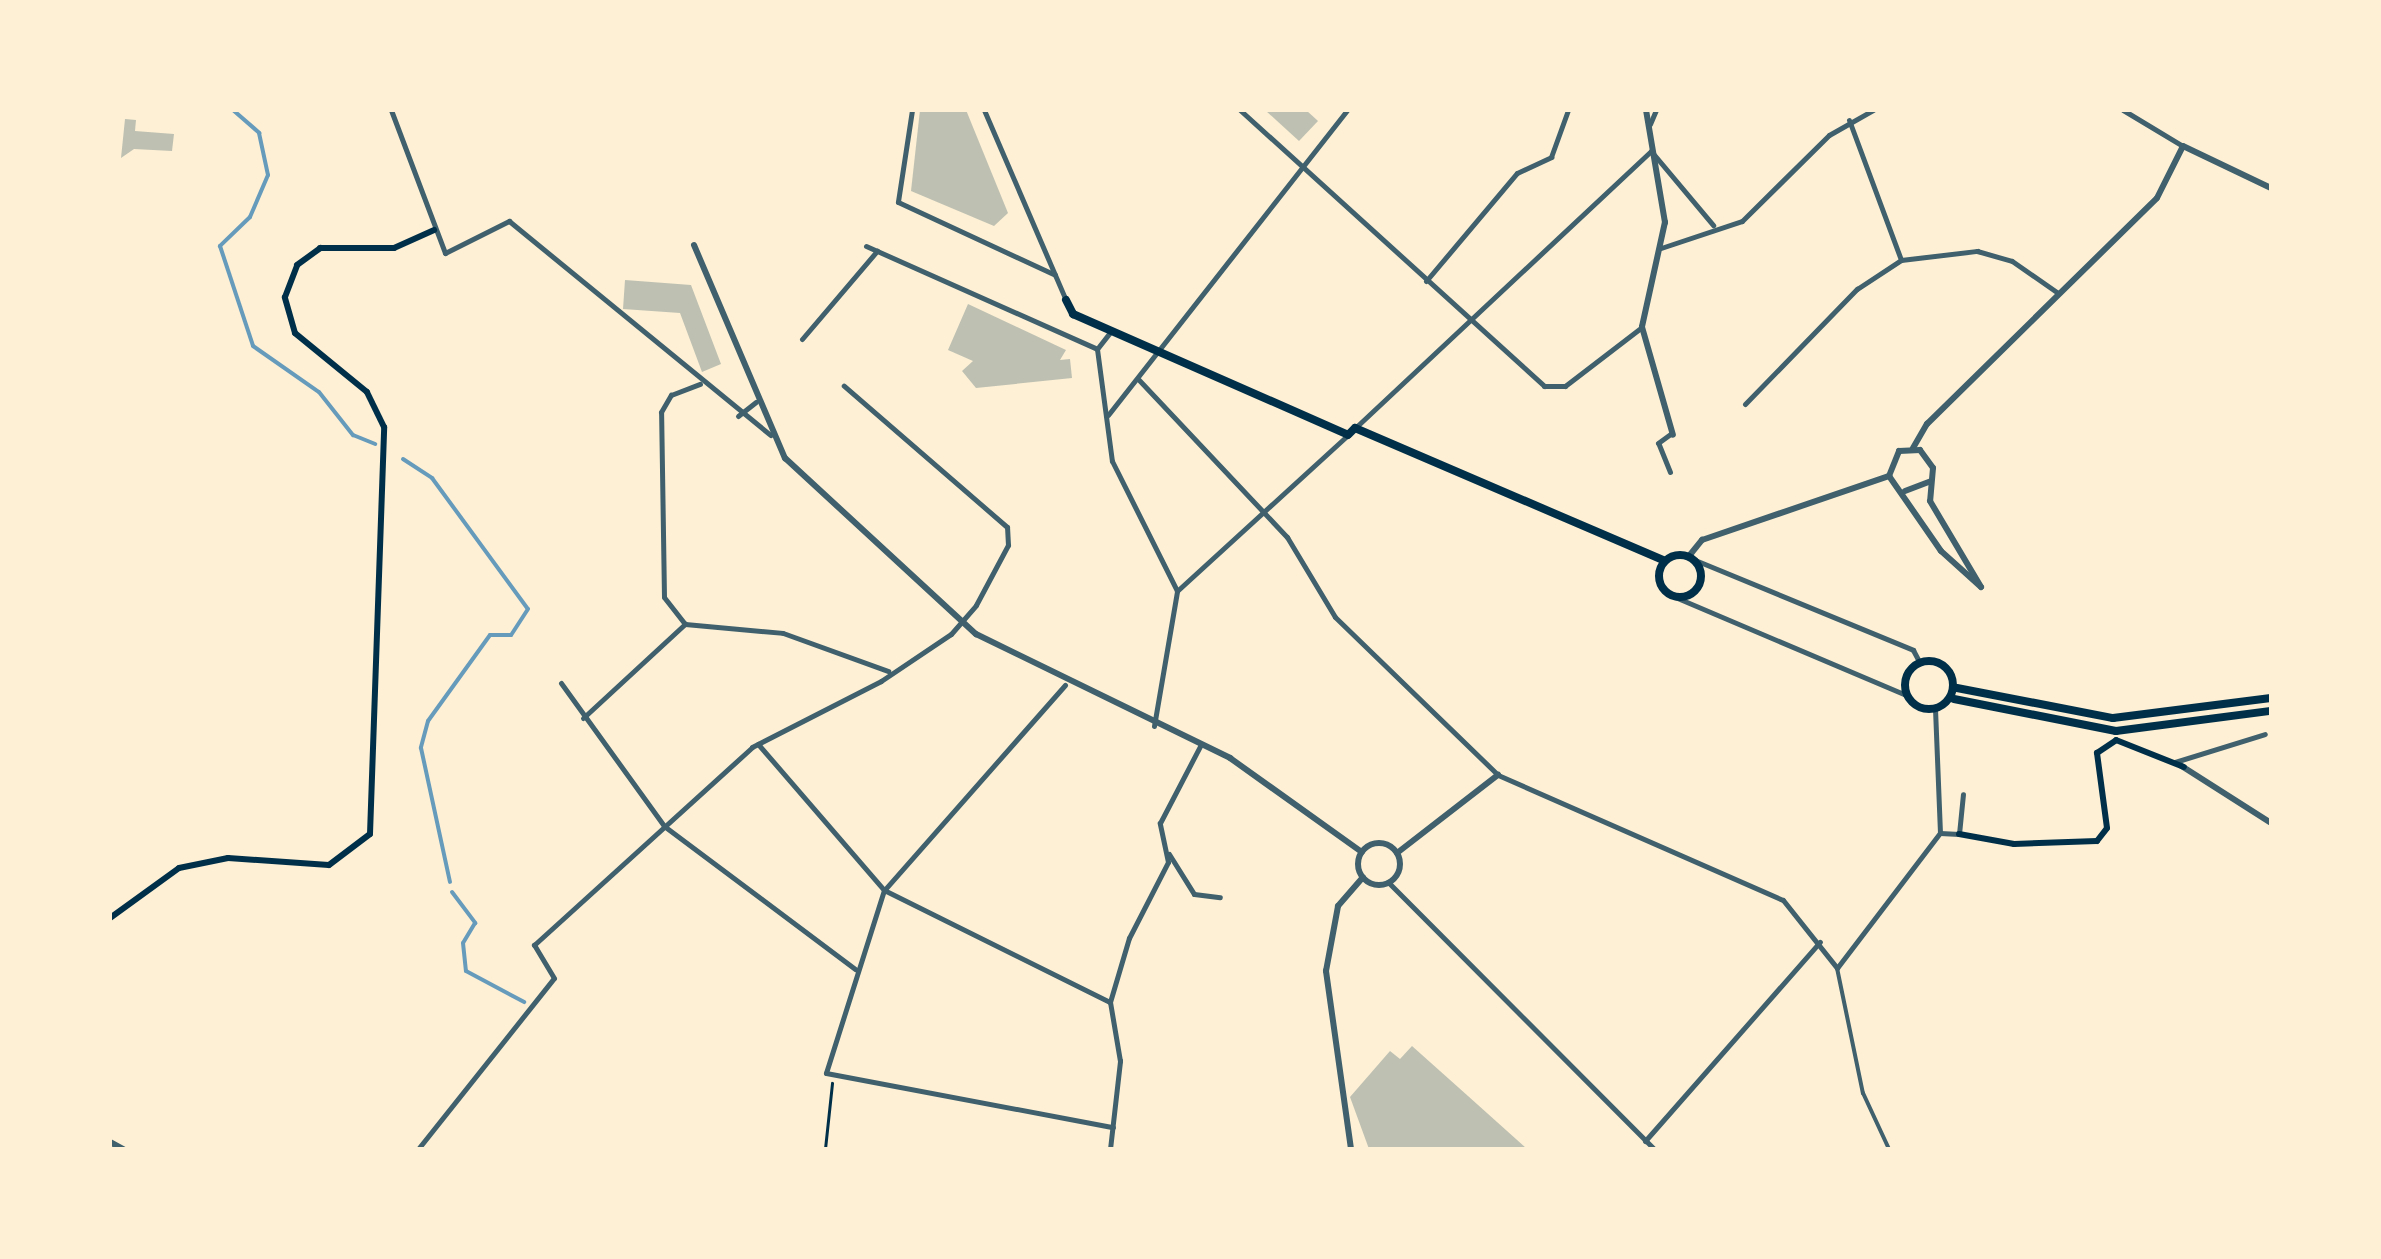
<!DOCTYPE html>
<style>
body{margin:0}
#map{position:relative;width:2381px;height:1259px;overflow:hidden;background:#fdf0d5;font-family:"Titillium Web",sans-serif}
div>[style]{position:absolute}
.stream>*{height:4px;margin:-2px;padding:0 2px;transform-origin:2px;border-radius:2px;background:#669bbc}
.building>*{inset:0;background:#bec0b2}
.path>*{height:2.5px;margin:-1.25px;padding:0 1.25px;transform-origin:1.25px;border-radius:1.25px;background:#003049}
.pedestrian>*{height:4px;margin:-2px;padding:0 2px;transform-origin:2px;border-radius:2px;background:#3f606c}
.minor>*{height:5px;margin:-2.5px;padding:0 2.5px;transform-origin:2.5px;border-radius:2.5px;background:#3f606c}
.tertiary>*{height:6px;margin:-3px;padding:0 3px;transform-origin:3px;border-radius:3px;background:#3f606c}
.tertiary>.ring{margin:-3px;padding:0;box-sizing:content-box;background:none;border:6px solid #3f606c;border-radius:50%}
.secondary>*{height:6px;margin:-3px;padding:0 3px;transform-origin:3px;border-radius:3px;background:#003049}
.primary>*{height:8px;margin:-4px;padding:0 4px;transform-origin:4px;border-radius:4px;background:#003049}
.primary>.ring{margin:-4px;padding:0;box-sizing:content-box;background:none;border:8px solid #003049;border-radius:50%}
span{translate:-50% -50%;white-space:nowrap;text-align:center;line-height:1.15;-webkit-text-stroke:8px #fdf0d5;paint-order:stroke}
.frame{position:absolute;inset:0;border:112px solid #fdf0d5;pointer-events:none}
</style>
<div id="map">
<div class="stream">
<div style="left:233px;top:110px;width:35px;rotate:41deg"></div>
<div style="left:259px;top:133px;width:43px;rotate:77.9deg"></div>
<div style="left:268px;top:175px;width:46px;rotate:113.2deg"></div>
<div style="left:250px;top:217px;width:42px;rotate:136deg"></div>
<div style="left:220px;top:246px;width:105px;rotate:71.7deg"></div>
<div style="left:253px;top:346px;width:80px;rotate:34.9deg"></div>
<div style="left:319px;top:392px;width:55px;rotate:51.7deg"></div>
<div style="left:353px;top:435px;width:24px;rotate:22deg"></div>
<div style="left:403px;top:459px;width:35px;rotate:33deg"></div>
<div style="left:432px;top:478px;width:162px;rotate:53.8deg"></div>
<div style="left:528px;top:609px;width:31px;rotate:123deg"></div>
<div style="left:511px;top:635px;width:21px;rotate:180deg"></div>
<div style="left:490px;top:635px;width:106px;rotate:125.8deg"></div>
<div style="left:428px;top:721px;width:28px;rotate:105deg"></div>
<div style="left:421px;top:748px;width:137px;rotate:77.8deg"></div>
<div style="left:452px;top:892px;width:39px;rotate:53deg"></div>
<div style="left:475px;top:923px;width:23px;rotate:121deg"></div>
<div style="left:463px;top:943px;width:28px;rotate:84deg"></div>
<div style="left:466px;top:971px;width:66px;rotate:28.1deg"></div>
</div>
<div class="building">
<div style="clip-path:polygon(920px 110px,966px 110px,1008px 213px,994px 226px,911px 191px)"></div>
<div style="clip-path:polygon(1265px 110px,1306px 110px,1318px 121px,1299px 141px)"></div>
<div style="clip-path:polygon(125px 119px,136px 120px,135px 131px,174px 134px,172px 151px,134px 149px,121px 158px)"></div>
<div style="clip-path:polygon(625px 280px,691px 285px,721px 364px,702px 372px,680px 313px,623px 309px)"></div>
<div style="clip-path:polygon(968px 304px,1066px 350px,1060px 360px,1070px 359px,1072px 378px,976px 388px,962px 371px,973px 361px,948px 350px)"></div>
<div style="clip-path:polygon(1412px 1046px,1468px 1096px,1527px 1149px,1369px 1149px,1350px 1097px,1390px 1051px,1400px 1059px)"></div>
</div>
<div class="path">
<div style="left:825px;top:1149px;width:66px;rotate:-83.9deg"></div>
</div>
<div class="pedestrian">
<div style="left:1837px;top:968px;width:128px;rotate:78.3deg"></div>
<div style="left:1863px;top:1093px;width:62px;rotate:65.1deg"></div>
</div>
<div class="minor">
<div style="left:391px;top:110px;width:153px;rotate:69.3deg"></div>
<div style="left:445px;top:253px;width:72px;rotate:-26.6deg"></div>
<div style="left:509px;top:221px;width:338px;rotate:39.3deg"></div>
<div style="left:912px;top:110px;width:93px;rotate:98.7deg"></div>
<div style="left:898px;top:202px;width:173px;rotate:24.9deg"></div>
<div style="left:984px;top:110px;width:207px;rotate:66.7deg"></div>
<div style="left:1240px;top:110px;width:411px;rotate:42.2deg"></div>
<div style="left:1544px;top:386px;width:21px"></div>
<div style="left:1565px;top:386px;width:97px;rotate:-37.5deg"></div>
<div style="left:2123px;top:110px;width:70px;rotate:31deg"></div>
<div style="left:1849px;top:120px;width:149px;rotate:69.6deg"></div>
<div style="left:1650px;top:124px;width:15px;rotate:-67deg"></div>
<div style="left:866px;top:246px;width:253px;rotate:24deg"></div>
<div style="left:1661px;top:248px;width:85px;rotate:-18.4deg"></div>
<div style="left:1742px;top:221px;width:122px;rotate:-44.7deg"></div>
<div style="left:1829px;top:135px;width:51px;rotate:-29.6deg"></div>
<div style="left:1426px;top:281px;width:141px;rotate:-49.9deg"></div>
<div style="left:1517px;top:173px;width:38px;rotate:-25deg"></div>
<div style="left:1551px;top:157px;width:50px;rotate:-70.1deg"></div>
<div style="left:802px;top:339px;width:116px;rotate:-49.6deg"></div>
<div style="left:1097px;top:349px;width:113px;rotate:82.4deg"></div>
<div style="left:1112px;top:461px;width:145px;rotate:63.4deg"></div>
<div style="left:1097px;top:349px;width:23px;rotate:-52deg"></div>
<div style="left:1139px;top:380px;width:216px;rotate:46.7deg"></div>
<div style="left:1287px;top:537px;width:93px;rotate:59deg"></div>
<div style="left:1335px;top:617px;width:227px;rotate:44.1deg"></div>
<div style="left:1498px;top:775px;width:311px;rotate:23.7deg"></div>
<div style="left:1783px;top:900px;width:87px;rotate:51.5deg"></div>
<div style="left:1837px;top:968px;width:170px;rotate:-52.7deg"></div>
<div style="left:1940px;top:833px;width:126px;rotate:-92.3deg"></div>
<div style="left:1745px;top:404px;width:161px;rotate:-45.8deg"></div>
<div style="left:1857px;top:289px;width:53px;rotate:-33.4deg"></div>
<div style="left:1901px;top:260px;width:77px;rotate:-6.8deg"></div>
<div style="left:1977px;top:251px;width:36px;rotate:16deg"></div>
<div style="left:2012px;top:261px;width:56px;rotate:34.8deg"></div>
<div style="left:1108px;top:415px;width:387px;rotate:-51.9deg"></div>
<div style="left:738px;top:416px;width:23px;rotate:-38deg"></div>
<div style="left:1355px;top:428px;width:405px;rotate:-43.1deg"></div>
<div style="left:1651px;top:151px;width:97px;rotate:50deg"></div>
<div style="left:1670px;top:472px;width:31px;rotate:-112deg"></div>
<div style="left:1658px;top:443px;width:17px;rotate:-36deg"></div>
<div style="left:1695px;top:560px;width:236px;rotate:22.4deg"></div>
<div style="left:1913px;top:650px;width:15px;rotate:62deg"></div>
<div style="left:1675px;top:597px;width:251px;rotate:23deg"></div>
<div style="left:685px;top:624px;width:34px;rotate:-128deg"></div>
<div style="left:664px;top:597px;width:185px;rotate:-90.9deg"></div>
<div style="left:661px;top:412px;width:20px;rotate:-60deg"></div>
<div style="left:671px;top:395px;width:31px;rotate:-21deg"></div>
<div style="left:561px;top:683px;width:176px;rotate:54.2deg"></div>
<div style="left:664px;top:826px;width:239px;rotate:36.8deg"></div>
<div style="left:1065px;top:685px;width:273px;rotate:131.4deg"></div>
<div style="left:884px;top:890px;width:192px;rotate:107.6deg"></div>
<div style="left:826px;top:1073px;width:292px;rotate:10.7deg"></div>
<div style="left:583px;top:718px;width:139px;rotate:-42.7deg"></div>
<div style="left:685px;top:624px;width:98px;rotate:5.2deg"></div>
<div style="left:783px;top:633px;width:112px;rotate:19.9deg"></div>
<div style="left:1154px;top:726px;width:137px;rotate:-80.3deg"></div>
<div style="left:1177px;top:591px;width:231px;rotate:-42.4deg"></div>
<div style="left:758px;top:744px;width:193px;rotate:49.2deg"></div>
<div style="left:884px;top:890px;width:252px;rotate:26.4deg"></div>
<div style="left:2175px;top:762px;width:94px;rotate:-17.3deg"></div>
<div style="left:1940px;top:833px;width:19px;rotate:3deg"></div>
<div style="left:1959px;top:834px;width:40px;rotate:-84.3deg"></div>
<div style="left:1169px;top:854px;width:47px;rotate:58deg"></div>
<div style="left:1194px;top:894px;width:26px;rotate:7deg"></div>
<div style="left:1388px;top:882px;width:377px;rotate:45.1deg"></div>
<div style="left:1645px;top:1141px;width:265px;rotate:-48.7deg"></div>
<div style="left:418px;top:1149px;width:218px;rotate:-51.5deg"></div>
<div style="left:554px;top:978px;width:39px;rotate:-121deg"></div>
<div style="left:534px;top:945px;width:294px;rotate:-42.2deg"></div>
<div style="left:752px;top:747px;width:145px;rotate:-27.1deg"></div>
<div style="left:881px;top:681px;width:84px;rotate:-33.9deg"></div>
<div style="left:951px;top:634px;width:38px;rotate:-49deg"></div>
<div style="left:976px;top:605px;width:68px;rotate:-61.9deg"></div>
<div style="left:1008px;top:545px;width:18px;rotate:-93deg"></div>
<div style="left:1007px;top:527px;width:216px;rotate:-139.1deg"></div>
<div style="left:1110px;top:1149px;width:89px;rotate:-83.5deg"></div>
<div style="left:1120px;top:1061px;width:60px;rotate:-99.6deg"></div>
<div style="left:1110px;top:1002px;width:67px;rotate:-73.5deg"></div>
<div style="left:1129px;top:938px;width:85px;rotate:-62.8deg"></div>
<div style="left:1168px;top:862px;width:40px;rotate:-102deg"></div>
<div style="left:1160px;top:823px;width:87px;rotate:-62.5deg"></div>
</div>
<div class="tertiary">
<div style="left:1646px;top:110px;width:114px;rotate:80.4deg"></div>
<div style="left:1665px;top:222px;width:107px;rotate:102.4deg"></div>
<div style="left:1642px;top:327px;width:112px;rotate:74deg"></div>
<div style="left:694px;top:245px;width:232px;rotate:66.9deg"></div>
<div style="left:785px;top:458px;width:260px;rotate:42.7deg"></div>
<div style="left:976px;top:634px;width:283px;rotate:26deg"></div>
<div style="left:1230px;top:758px;width:162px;rotate:35.5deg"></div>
<div style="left:1913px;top:448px;width:28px;rotate:-60deg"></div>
<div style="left:1927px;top:424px;width:322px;rotate:-44.5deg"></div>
<div style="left:2157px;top:198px;width:58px;rotate:-63.4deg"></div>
<div style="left:2183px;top:146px;width:98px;rotate:25.5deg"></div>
<div style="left:1920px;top:450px;width:22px;rotate:54deg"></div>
<div style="left:1933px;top:468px;width:33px;rotate:95deg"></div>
<div style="left:1930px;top:501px;width:100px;rotate:59.3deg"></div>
<div style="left:1981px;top:587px;width:54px;rotate:-138deg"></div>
<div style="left:1941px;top:551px;width:91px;rotate:-124.7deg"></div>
<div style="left:1889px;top:476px;width:27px;rotate:-68deg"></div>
<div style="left:1899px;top:451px;width:21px;rotate:-3deg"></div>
<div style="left:1905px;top:491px;width:26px;rotate:-21deg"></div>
<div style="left:1689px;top:556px;width:21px;rotate:-51deg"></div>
<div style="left:1702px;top:540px;width:198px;rotate:-18.9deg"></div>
<div style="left:2180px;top:765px;width:108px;rotate:32.5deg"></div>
<div class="ring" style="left:1358px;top:843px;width:36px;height:36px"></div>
<div style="left:1397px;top:853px;width:128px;rotate:-37.7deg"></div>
<div style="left:110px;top:1142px;width:15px;rotate:28deg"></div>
<div style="left:1351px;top:1149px;width:180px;rotate:-98deg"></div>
<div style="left:1326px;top:971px;width:66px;rotate:-79.5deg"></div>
<div style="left:1338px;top:906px;width:38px;rotate:-49deg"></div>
</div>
<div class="secondary">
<div style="left:1959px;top:834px;width:56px;rotate:10.3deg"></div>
<div style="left:2014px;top:844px;width:83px;rotate:-2.1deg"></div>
<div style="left:2097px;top:841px;width:16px;rotate:-52deg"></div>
<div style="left:2107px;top:828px;width:76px;rotate:-97.6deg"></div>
<div style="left:2097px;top:753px;width:23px;rotate:-34deg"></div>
<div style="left:2116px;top:740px;width:73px;rotate:21.7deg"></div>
<div style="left:110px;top:918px;width:85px;rotate:-35.9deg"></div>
<div style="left:179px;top:868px;width:50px;rotate:-11.5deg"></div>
<div style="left:228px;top:858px;width:101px;rotate:4deg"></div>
<div style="left:329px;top:865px;width:51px;rotate:-37.1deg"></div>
<div style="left:370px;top:834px;width:407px;rotate:-88deg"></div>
<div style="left:384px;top:427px;width:39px;rotate:-116deg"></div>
<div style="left:367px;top:392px;width:93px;rotate:-140.7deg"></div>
<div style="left:295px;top:333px;width:37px;rotate:-106deg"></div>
<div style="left:285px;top:297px;width:34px;rotate:-69deg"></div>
<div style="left:297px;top:265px;width:29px;rotate:-36deg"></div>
<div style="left:320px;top:248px;width:74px"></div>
<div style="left:394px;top:248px;width:44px;rotate:-24.2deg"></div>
</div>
<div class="primary">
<div style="left:1066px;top:300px;width:16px;rotate:63deg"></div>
<div style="left:1073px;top:314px;width:300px;rotate:23.7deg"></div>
<div style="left:1348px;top:435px;width:10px;rotate:-45deg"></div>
<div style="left:1355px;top:428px;width:337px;rotate:23.2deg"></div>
<div class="ring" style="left:1659px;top:555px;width:34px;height:34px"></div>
<div class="ring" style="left:1905px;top:661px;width:40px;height:40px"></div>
<div style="left:1957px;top:688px;width:159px;rotate:10.9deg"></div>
<div style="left:2113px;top:718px;width:159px;rotate:-7.2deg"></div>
<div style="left:1954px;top:699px;width:165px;rotate:11.2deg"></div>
<div style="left:2116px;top:731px;width:156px;rotate:-7.4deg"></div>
</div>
<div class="frame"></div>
</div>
